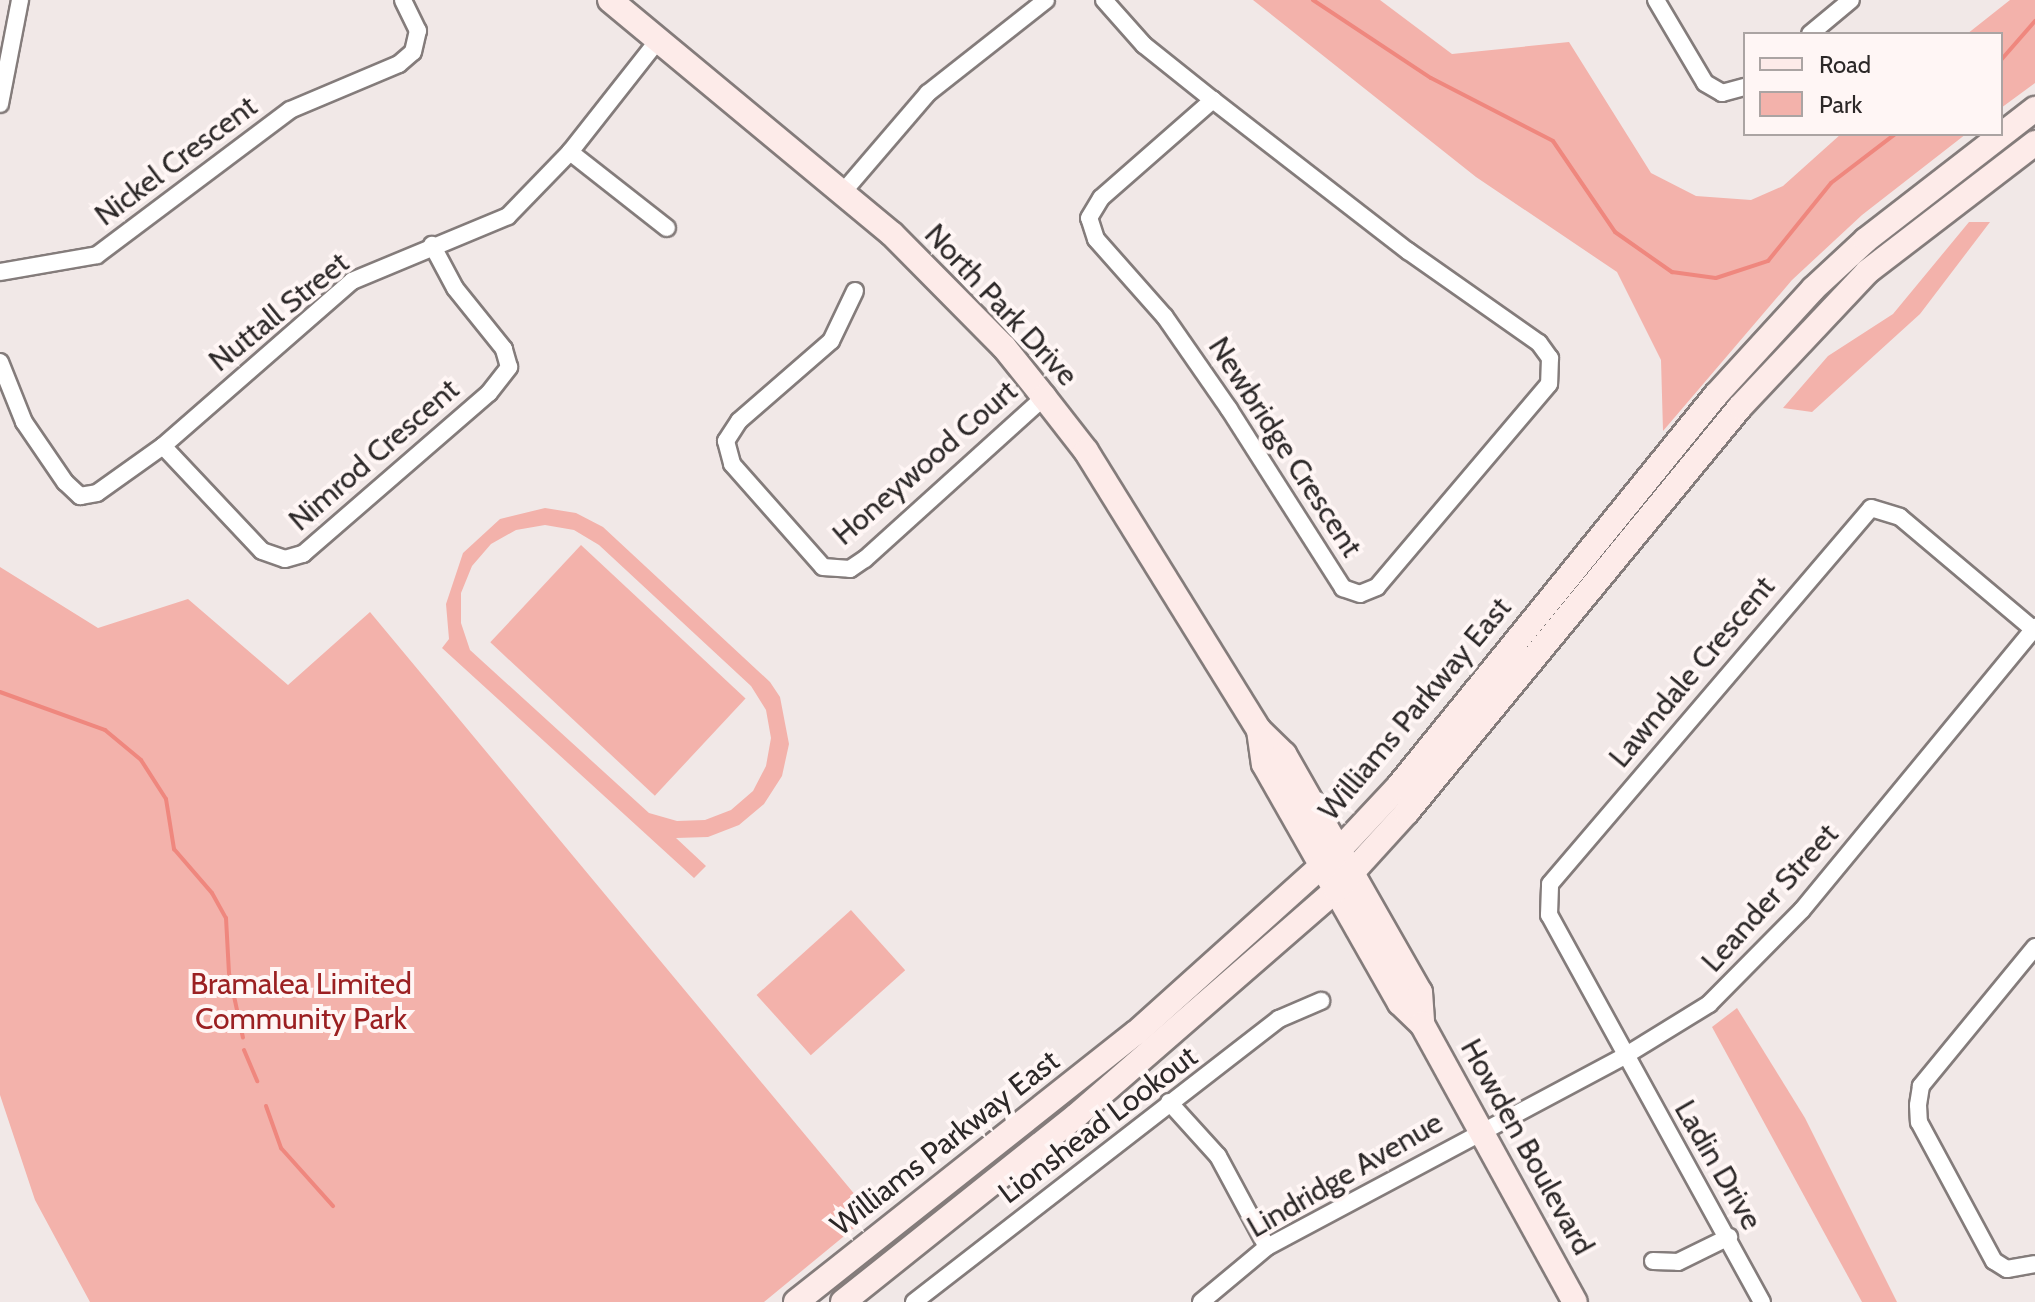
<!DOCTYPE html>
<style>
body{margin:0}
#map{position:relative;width:2035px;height:1302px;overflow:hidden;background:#f1e8e7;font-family:Cabin,sans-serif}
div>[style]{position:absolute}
.green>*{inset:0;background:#f3b2ab;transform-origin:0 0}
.stream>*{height:4px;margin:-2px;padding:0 2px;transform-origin:2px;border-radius:2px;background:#ef877e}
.roads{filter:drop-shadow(2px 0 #847c7b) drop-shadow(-2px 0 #847c7b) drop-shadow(0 2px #847c7b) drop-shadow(0 -2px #847c7b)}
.street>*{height:16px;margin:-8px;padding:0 8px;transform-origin:8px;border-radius:8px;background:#fff}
.secondary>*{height:24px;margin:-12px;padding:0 12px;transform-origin:12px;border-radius:12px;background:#fdebe9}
span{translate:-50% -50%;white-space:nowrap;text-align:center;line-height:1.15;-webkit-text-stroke:8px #fff6f5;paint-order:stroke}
.street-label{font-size:30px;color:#2c2828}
.park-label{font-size:30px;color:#9b2022}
.legend{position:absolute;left:1743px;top:32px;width:260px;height:104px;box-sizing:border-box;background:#fff6f5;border:2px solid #aba4a3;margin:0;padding:10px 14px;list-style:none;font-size:24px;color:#2c2828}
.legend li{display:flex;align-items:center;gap:16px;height:40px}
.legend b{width:40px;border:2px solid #aba4a3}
</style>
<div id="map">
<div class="green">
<div style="clip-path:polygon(1253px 0,1380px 0,1452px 54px,1569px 42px,1651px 173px,1696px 196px,1751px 200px,1783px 186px,1841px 134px,1966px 134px,1862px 215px,1792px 280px,1663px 431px,1661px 360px,1617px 272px,1476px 177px)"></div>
<div style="clip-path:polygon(2010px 0,2035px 0,2035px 83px,2001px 108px,2001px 34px,1967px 34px)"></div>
<div style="clip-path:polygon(1969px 222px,1990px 222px,1920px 314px,1812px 412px,1783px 408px,1828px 356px,1893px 314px)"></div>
<div style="clip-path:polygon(evenodd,545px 508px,576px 513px,603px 527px,770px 682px,780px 697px,789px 744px,782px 776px,764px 804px,739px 825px,708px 837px,676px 838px,706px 866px,694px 878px,442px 648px,449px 639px,446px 604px,463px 553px,500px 519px,545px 508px,545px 525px,574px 530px,599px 545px,751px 686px,766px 710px,771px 738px,766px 766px,753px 791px,731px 810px,705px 820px,677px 821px,649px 813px,470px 650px,461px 623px,461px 593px,472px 566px,491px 544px,516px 530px,545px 525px)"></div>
<div style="left:581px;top:545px;width:225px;height:133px;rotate:43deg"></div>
<div style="clip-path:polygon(0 567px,98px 628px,188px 599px,288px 685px,370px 612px,871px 1214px,764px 1302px,90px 1302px,35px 1200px,0 1095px)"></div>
<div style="left:851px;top:910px;width:81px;height:127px;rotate:48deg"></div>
<div style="clip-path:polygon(1737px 1008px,1805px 1118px,1897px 1302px,1862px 1302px,1712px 1027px)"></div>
</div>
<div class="stream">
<div style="left:1313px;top:0;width:141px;rotate:33.5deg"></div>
<div style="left:1431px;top:78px;width:137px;rotate:27.3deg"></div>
<div style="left:1553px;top:141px;width:110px;rotate:55.7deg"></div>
<div style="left:1615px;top:232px;width:70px;rotate:35.1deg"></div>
<div style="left:1672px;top:272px;width:44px;rotate:7.8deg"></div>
<div style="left:1716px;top:278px;width:55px;rotate:-18.1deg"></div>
<div style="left:1768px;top:261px;width:100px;rotate:-51.1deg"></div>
<div style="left:1831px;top:183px;width:81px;rotate:-37.4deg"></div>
<div style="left:2001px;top:60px;width:52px;rotate:-48.9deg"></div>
<div style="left:0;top:692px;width:112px;rotate:19.9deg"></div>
<div style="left:105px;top:730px;width:47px;rotate:39.8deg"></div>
<div style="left:141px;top:760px;width:46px;rotate:57.3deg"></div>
<div style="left:166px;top:799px;width:51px;rotate:80.9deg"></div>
<div style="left:174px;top:849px;width:58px;rotate:49.2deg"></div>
<div style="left:212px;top:893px;width:29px;rotate:61deg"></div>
<div style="left:226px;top:918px;width:55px;rotate:86.9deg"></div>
<div style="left:229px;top:973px;width:66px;rotate:77.8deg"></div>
<div style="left:244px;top:1050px;width:34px;rotate:67deg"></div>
<div style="left:266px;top:1106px;width:45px;rotate:70.3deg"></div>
<div style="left:281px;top:1148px;width:78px;rotate:48.1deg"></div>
</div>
<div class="roads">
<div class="street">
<div style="left:1104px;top:0;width:60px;rotate:48.4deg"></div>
<div style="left:1144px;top:45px;width:88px;rotate:38.6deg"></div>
<div style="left:1213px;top:100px;width:247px;rotate:37.8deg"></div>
<div style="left:1408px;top:251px;width:160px;rotate:35.1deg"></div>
<div style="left:1539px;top:343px;width:19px;rotate:54deg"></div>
<div style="left:1550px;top:358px;width:26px;rotate:92deg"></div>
<div style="left:1549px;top:384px;width:266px;rotate:130.3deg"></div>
<div style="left:1377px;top:587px;width:18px;rotate:158deg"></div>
<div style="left:1360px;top:594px;width:18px;rotate:-161deg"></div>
<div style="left:1343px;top:588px;width:212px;rotate:-122.5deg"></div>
<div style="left:1229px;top:409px;width:112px;rotate:-124.8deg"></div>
<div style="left:1165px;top:317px;width:104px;rotate:-131.5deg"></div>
<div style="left:1096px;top:239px;width:22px;rotate:-108deg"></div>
<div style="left:1089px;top:218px;width:23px;rotate:-59deg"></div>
<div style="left:1101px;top:198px;width:149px;rotate:-41.2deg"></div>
<div style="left:1656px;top:0;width:96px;rotate:59.4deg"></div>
<div style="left:1705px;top:83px;width:20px;rotate:30deg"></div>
<div style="left:1722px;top:93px;width:24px;rotate:-15deg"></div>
<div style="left:1810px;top:34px;width:53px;rotate:-39.7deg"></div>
<div style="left:0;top:104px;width:106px;rotate:-79.1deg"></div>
<div style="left:570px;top:152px;width:123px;rotate:38.1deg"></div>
<div style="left:844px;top:191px;width:129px;rotate:-49.4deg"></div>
<div style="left:928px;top:93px;width:150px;rotate:-38.2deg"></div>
<div style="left:0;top:272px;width:98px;rotate:-9.9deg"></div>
<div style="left:97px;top:255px;width:241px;rotate:-36.9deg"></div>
<div style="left:290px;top:110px;width:118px;rotate:-22.9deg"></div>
<div style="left:399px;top:64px;width:18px;rotate:-41deg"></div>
<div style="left:413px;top:52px;width:22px;rotate:-77deg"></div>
<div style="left:418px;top:31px;width:34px;rotate:-116deg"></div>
<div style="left:855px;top:291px;width:55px;rotate:115.6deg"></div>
<div style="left:831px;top:341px;width:122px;rotate:139deg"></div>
<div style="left:739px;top:421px;width:24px;rotate:123deg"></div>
<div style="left:726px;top:441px;width:24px;rotate:75deg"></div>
<div style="left:732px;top:464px;width:137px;rotate:48.5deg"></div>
<div style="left:823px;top:567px;width:27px;rotate:4deg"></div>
<div style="left:850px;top:569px;width:18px;rotate:-34deg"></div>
<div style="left:865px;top:559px;width:241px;rotate:-42.1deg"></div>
<div style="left:0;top:362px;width:65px;rotate:68.2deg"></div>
<div style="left:24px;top:422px;width:73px;rotate:55.7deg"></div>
<div style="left:65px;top:482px;width:21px;rotate:43deg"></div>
<div style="left:80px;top:496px;width:17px;rotate:-10deg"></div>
<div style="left:97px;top:493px;width:81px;rotate:-35.5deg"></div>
<div style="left:163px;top:446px;width:251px;rotate:-41.1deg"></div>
<div style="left:352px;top:281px;width:169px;rotate:-22.6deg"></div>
<div style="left:508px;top:216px;width:89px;rotate:-45.9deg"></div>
<div style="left:570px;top:152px;width:144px;rotate:-51.8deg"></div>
<div style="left:163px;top:446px;width:144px;rotate:46.7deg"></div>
<div style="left:262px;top:551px;width:24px;rotate:19deg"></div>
<div style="left:285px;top:559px;width:19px;rotate:-16deg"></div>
<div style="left:303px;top:554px;width:246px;rotate:-40.9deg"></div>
<div style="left:489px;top:393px;width:33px;rotate:-52deg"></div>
<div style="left:509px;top:367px;width:19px;rotate:-106deg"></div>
<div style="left:504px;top:349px;width:78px;rotate:-128.8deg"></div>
<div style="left:455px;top:288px;width:49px;rotate:-118.1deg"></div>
<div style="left:2035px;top:947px;width:180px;rotate:129.4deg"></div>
<div style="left:1921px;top:1086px;width:19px;rotate:99deg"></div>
<div style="left:1918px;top:1105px;width:17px;rotate:87deg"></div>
<div style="left:1919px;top:1122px;width:158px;rotate:61.7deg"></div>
<div style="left:1994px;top:1261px;width:15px;rotate:32deg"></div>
<div style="left:2007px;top:1269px;width:28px;rotate:-10deg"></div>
<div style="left:1169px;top:1102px;width:73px;rotate:47.8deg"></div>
<div style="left:1218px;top:1156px;width:103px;rotate:61.7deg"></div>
<div style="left:1653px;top:1261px;width:25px;rotate:2deg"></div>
<div style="left:1678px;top:1262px;width:57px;rotate:-26.1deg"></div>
<div style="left:914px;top:1302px;width:462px;rotate:-37.8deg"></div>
<div style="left:1279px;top:1019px;width:46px;rotate:-23.2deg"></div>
<div style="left:1201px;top:1302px;width:86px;rotate:-39.8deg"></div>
<div style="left:1267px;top:1247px;width:404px;rotate:-28.1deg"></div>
<div style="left:1623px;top:1057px;width:101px;rotate:-31.6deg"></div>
<div style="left:1709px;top:1004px;width:132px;rotate:-45.3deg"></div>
<div style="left:1802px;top:910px;width:367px;rotate:-50.5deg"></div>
<div style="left:1762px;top:1302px;width:442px;rotate:-118.8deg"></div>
<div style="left:1549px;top:915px;width:31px;rotate:-88deg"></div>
<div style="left:1550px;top:884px;width:494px;rotate:-49.5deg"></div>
<div style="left:1871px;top:508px;width:30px;rotate:17deg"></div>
<div style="left:1900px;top:517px;width:174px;rotate:40.1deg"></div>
</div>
<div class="secondary">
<div style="left:610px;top:0;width:366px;rotate:39.7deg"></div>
<div style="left:892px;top:234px;width:159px;rotate:45.3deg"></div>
<div style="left:1004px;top:347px;width:64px;rotate:51.3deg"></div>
<div style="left:1044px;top:397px;width:68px;rotate:52.1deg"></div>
<div style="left:1086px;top:451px;width:328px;rotate:58.2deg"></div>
<div style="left:1259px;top:730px;width:35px;rotate:44deg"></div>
<div style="left:1284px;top:754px;width:274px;rotate:60.3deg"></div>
<div style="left:1420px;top:992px;width:32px;rotate:86deg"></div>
<div style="left:1259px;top:730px;width:34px;rotate:82deg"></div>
<div style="left:1264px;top:764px;width:275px;rotate:60.4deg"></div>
<div style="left:1400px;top:1003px;width:30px;rotate:44deg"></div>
<div style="left:1422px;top:1024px;width:317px;rotate:61.2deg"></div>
<div style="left:796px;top:1302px;width:434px;rotate:-38.4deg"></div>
<div style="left:1136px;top:1033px;width:273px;rotate:-42deg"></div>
<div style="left:1339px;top:850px;width:86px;rotate:-46.9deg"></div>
<div style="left:1398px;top:787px;width:505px;rotate:-50.95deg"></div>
<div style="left:1716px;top:395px;width:144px;rotate:-47.5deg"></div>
<div style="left:1813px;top:289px;width:72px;rotate:-42.8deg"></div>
<div style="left:1866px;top:240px;width:214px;rotate:-37.8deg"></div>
<div style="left:843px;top:1302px;width:298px;rotate:-38.6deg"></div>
<div style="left:1076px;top:1116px;width:344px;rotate:-41deg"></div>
<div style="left:1336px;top:890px;width:105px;rotate:-47.7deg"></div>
<div style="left:1407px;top:812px;width:524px;rotate:-50.57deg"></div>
<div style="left:1740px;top:407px;width:185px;rotate:-46.7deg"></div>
<div style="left:1867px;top:272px;width:212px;rotate:-37.5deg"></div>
</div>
</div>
<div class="street-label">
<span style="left:176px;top:161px;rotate:-37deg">Nickel Crescent</span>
<span style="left:1001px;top:305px;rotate:47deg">North Park Drive</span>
<span style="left:279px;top:312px;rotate:-39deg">Nuttall Street</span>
<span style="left:1285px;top:447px;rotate:57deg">Newbridge Crescent</span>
<span style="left:374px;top:455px;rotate:-41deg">Nimrod Crescent</span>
<span style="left:925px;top:463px;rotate:-41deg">Honeywood Court</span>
<span style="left:1692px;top:672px;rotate:-50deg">Lawndale Crescent</span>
<span style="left:1415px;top:709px;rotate:-50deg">Williams Parkway East</span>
<span style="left:1770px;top:898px;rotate:-48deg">Leander Street</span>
<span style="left:1098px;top:1125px;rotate:-37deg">Lionshead Lookout</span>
<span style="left:945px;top:1143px;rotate:-38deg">Williams Parkway East</span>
<span style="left:1527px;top:1147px;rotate:61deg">Howden Boulevard</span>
<span style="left:1718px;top:1165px;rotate:60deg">Ladin Drive</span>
<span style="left:1345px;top:1175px;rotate:-30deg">Lindridge Avenue</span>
</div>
<div class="park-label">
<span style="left:301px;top:1001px">Bramalea Limited<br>Community Park</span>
</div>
<ul class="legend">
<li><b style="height:10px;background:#fdebe9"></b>Road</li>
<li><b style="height:22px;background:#f3b2ab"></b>Park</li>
</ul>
</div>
